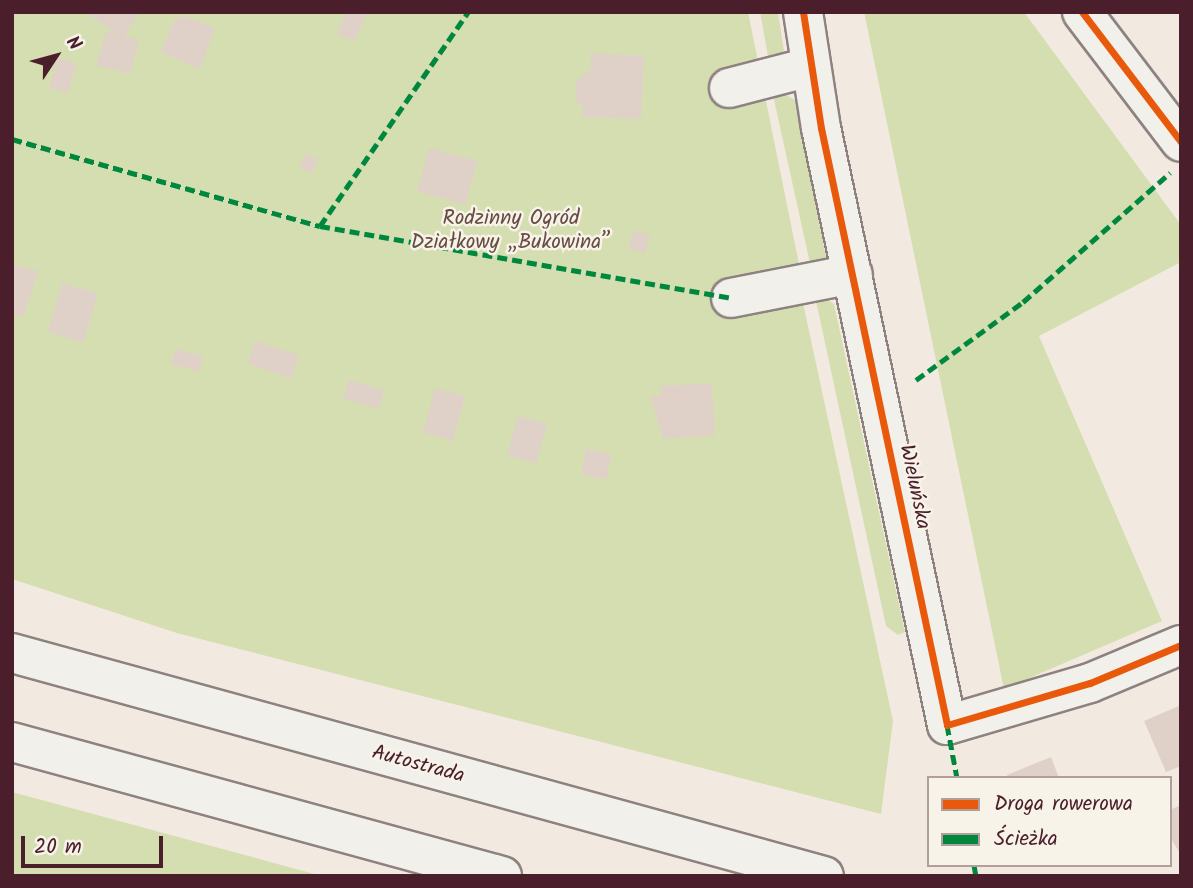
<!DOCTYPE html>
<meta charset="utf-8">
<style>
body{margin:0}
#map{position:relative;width:1193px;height:888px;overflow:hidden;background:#f2eae1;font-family:Kalam,sans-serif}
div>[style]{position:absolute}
.green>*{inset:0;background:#d5deb1}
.building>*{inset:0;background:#dfd1c7;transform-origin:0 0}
.roads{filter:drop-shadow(2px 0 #8e8280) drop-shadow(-2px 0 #8e8280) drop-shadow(0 2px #8e8280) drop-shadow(0 -2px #8e8280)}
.minor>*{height:38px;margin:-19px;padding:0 19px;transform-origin:19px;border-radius:19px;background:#f2f0eb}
.highway>*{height:38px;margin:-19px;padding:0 19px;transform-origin:19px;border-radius:19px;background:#f2f0eb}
.quiet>*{height:5px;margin-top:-2.5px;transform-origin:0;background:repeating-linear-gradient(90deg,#00873e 0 10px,transparent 0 15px)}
.cycleway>*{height:7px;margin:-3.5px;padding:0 3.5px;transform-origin:3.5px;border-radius:3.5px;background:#e8590c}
span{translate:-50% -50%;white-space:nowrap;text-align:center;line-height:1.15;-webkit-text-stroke:5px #f7f3e8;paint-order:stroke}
.park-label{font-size:21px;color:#674c43}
.street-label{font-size:21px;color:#4a1f2b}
.frame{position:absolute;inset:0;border:14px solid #4a1f2b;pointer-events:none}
.legend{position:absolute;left:927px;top:776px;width:245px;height:91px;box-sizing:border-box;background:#f7f3e8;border:2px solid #b29e9c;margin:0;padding:9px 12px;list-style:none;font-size:21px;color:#4a1f2b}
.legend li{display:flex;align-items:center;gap:14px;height:35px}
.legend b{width:35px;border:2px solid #b29e9c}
.north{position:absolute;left:21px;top:21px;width:70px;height:70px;-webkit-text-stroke:5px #f7f3e8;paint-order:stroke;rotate:54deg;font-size:19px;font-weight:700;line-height:28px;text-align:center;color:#4a1f2b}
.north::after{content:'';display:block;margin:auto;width:24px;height:32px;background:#4a1f2b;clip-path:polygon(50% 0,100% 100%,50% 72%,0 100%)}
.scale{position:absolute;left:21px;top:836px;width:142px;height:32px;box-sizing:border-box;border:4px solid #4a1f2b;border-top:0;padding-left:9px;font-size:21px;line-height:24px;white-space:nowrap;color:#4a1f2b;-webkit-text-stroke:5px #f7f3e8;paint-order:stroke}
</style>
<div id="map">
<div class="green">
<div style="clip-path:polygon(12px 12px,748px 12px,800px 269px,732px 316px,803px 303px,893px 721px,881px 814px,177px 633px,12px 579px)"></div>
<div style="clip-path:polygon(760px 12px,778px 12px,784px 51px,777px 61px,769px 62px)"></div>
<div style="clip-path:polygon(864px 12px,1024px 12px,1181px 225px,1181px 262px,1039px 336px,1162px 621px,1004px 689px)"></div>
<div style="clip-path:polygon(781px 92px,795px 100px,826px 257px,811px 268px,773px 95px)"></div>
<div style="clip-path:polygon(826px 299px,834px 304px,905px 632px,898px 635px,886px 626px,816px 301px)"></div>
<div style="clip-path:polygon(12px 792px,263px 860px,322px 876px,12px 876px)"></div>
</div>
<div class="building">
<div style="clip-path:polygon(85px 12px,140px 12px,125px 35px,139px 41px,130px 74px,96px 65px,106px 32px,115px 33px)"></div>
<div style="clip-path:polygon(346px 12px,367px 12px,355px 41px,337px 34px)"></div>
<div style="clip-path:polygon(185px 16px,215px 28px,200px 69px,161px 52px,175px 19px)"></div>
<div style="clip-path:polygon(591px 53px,644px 56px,641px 119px,582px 117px,583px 104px,575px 104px,576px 81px,591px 69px)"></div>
<div style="left:57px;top:58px;width:20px;height:31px;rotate:15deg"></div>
<div style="left:429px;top:148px;width:50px;height:45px;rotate:15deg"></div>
<div style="left:305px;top:154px;width:14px;height:15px;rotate:21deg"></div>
<div style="left:634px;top:230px;width:17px;height:19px;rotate:17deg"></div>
<div style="clip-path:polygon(12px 264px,38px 271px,23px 317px,12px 314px)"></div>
<div style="left:62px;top:283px;width:37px;height:51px;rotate:16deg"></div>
<div style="left:255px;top:341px;width:46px;height:24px;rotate:18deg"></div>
<div style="left:175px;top:349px;width:29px;height:16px;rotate:14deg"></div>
<div style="left:349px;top:380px;width:37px;height:19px;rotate:17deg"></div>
<div style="clip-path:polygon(712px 383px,715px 435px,663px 439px,650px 396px,661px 395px,660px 386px)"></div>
<div style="left:435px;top:388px;width:31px;height:46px;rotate:15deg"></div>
<div style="left:518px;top:416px;width:30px;height:41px;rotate:15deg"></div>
<div style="left:586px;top:449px;width:26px;height:26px;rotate:11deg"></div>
<div style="clip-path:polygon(1181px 705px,1181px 766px,1166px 772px,1144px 721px)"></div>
<div style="clip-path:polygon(1051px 757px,1059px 778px,1008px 778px,1007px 775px)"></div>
<div style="clip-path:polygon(1181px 805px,1181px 855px,1170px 837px,1170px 810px)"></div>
</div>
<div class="roads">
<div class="minor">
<div style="left:803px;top:12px;width:117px;rotate:81.2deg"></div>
<div style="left:821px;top:128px;width:610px;rotate:78.08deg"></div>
<div style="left:947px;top:725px;width:149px;rotate:-16.4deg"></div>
<div style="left:1090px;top:683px;width:99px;rotate:-22.7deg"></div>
<div style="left:1082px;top:12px;width:163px;rotate:52.7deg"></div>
<div style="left:729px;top:88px;width:84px;rotate:-14.5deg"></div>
<div style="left:731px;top:298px;width:124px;rotate:-11.1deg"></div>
</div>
<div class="highway">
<div style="left:12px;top:653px;width:842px;rotate:15.36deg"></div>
<div style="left:12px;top:742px;width:508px;rotate:15.29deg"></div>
</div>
</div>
<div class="quiet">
<div style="left:12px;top:139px;width:320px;rotate:15.8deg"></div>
<div style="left:320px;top:226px;width:417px;rotate:9.9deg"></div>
<div style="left:320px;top:226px;width:260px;rotate:-55.3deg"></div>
<div style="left:916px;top:380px;width:132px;rotate:-36.1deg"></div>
<div style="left:1023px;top:302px;width:196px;rotate:-41.3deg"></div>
<div style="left:947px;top:725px;width:54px;rotate:79.3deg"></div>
<div style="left:974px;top:865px;width:11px;rotate:80deg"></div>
</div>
<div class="cycleway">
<div style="left:803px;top:12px;width:117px;rotate:81.2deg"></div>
<div style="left:821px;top:128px;width:610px;rotate:78.08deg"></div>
<div style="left:947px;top:725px;width:149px;rotate:-16.4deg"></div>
<div style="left:1090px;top:683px;width:99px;rotate:-22.7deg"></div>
<div style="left:1082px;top:12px;width:163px;rotate:52.7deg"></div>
</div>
<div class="park-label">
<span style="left:511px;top:231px">Rodzinny Ogród<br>Działkowy „Bukowina”</span>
</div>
<div class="street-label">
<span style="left:914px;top:487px;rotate:78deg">Wieluńska</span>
<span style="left:418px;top:765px;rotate:15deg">Autostrada</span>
</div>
<div class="frame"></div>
<ul class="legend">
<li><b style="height:9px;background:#e8590c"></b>Droga rowerowa</li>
<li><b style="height:9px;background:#00873e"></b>Ścieżka</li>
</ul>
<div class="north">N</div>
<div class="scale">20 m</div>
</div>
